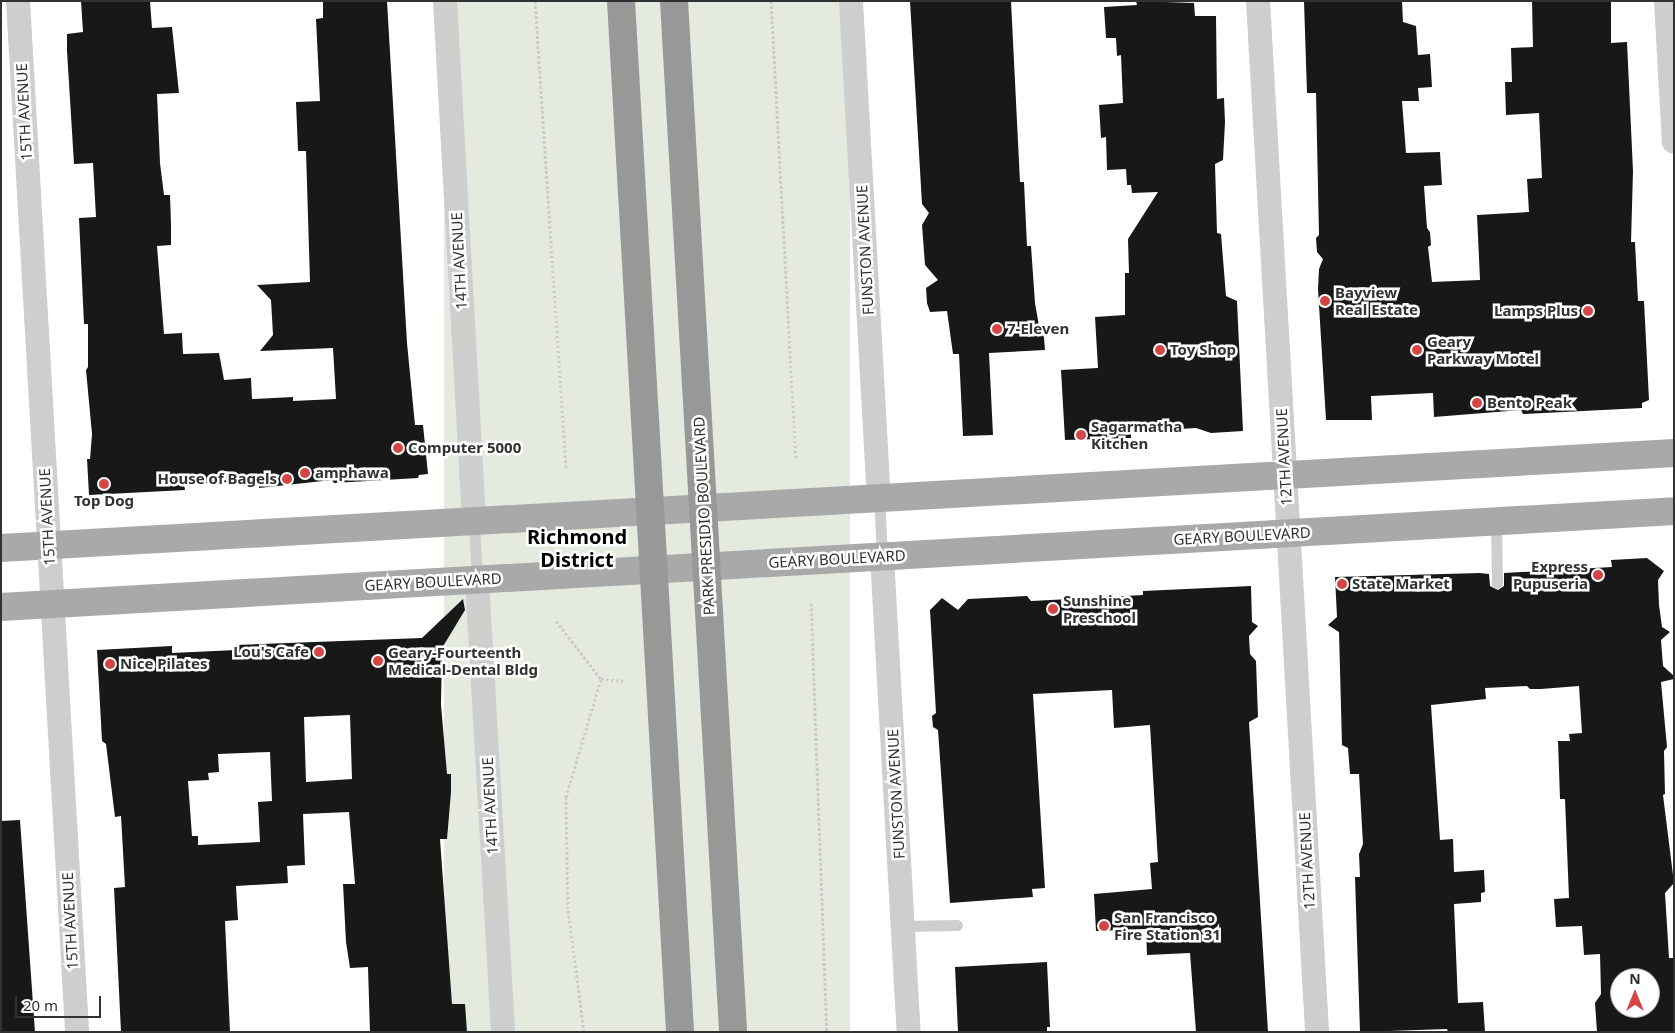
<!DOCTYPE html>
<style>
body{margin:0}
#map{position:relative;width:1675px;height:1033px;overflow:hidden;background:#fff;font-family:"Noto Sans",sans-serif}
div>[style]{position:absolute}
.green>*{inset:0;background:#e4eade;transform-origin:0 0}
.building>*{inset:0;background:#181818}
.path>*{height:3px;margin-top:-1.5px;transform-origin:0;background:repeating-linear-gradient(90deg,#cbcbcb 0 2.5px,transparent 0 5px)}
.lane>*{height:11px;margin:-5.5px;padding:0 5.5px;transform-origin:5.5px;border-radius:5.5px;background:#cecece}
.street>*{height:24px;margin:-12px;padding:0 12px;transform-origin:12px;border-radius:12px;background:#cecece}
.primary>*{height:28px;margin:-14px;padding:0 14px;transform-origin:14px;border-radius:14px;background:#a9a9a9}
.highway>*{height:28px;margin:-14px;padding:0 14px;transform-origin:14px;border-radius:14px;background:#989898}
.dots>*{width:14px;height:14px;translate:-50% -50%;box-sizing:border-box;border:2px solid #fff;border-radius:50%}
span{translate:-50% -50%;white-space:nowrap;text-align:center;line-height:1.15;-webkit-text-stroke:5px #fff;paint-order:stroke}
.street-label{font-size:15px;color:#313131}
.poi-label{font-size:15px;color:#313131;font-weight:700}
.left{translate:0 -50%;text-align:left}
.right{translate:-100% -50%;text-align:right}
.district-label{font-size:20px;color:#000;font-weight:700}
.frame{position:absolute;inset:0;border:2px solid #313131;pointer-events:none}
.north{position:absolute;left:1610px;top:968px;width:50px;height:50px;box-sizing:border-box;background:#fff;border:1px solid #adadad;border-radius:50%;rotate:0deg;font-size:14px;font-weight:700;line-height:20px;text-align:center;color:#313131}
.north::after{content:'';display:block;margin:auto;width:18px;height:22px;background:#d64546;clip-path:polygon(50% 0,100% 100%,50% 72%,0 100%)}
.scale{position:absolute;left:15px;top:996px;width:86px;height:22px;box-sizing:border-box;border:2px solid #313131;border-top:0;padding-left:6px;font-size:15px;line-height:18px;white-space:nowrap;color:#313131;-webkit-text-stroke:4px #fff;paint-order:stroke}
</style>
<div id="map">
<div class="green">
<div style="left:444px;top:1px;width:406px;height:1033px"></div>
</div>
<div class="building">
<div style="clip-path:polygon(81px 1px,150px 1px,152px 28px,172px 27px,179px 93px,157px 94px,160px 163px,164px 195px,170px 195px,171px 224px,171px 245px,157px 246px,164px 334px,182px 333px,183px 354px,219px 353px,224px 380px,251px 378px,252px 399px,293px 397px,293px 401px,336px 399px,333px 348px,260px 351px,273px 335px,271px 300px,257px 285px,310px 282px,306px 151px,298px 151px,296px 102px,320px 101px,316px 19px,323px 18px,323px 1px,387px 1px,407px 343px,415px 425px,423px 425px,428px 474px,419px 475px,418px 478px,334px 483px,332px 480px,259px 488px,259px 481px,184px 484px,185px 490px,89px 495px,87px 459px,90px 459px,92px 434px,86px 370px,88px 367px,88px 324px,84px 324px,79px 218px,96px 217px,93px 163px,74px 164px,67px 51px,67px 34px,83px 32px)"></div>
<div style="clip-path:polygon(910px 1px,1011px 1px,1020px 182px,1024px 182px,1027px 246px,1031px 246px,1035px 303px,1039px 326px,1043px 325px,1045px 350px,989px 353px,993px 435px,963px 436px,959px 354px,953px 354px,947px 311px,930px 312px,927px 303px,926px 288px,938px 280px,925px 265px,922px 225px,929px 213px,922px 204px)"></div>
<div style="clip-path:polygon(1136px 1px,1194px 3px,1195px 16px,1216px 16px,1217px 99px,1224px 98px,1225px 122px,1223px 160px,1215px 164px,1217px 233px,1221px 234px,1226px 296px,1237px 301px,1243px 431px,1211px 433px,1196px 428px,1131px 432px,1131px 438px,1065px 440px,1061px 370px,1098px 368px,1095px 317px,1125px 315px,1125px 273px,1129px 273px,1128px 239px,1158px 192px,1132px 193px,1131px 185px,1127px 185px,1126px 169px,1107px 170px,1106px 137px,1101px 138px,1099px 105px,1123px 103px,1121px 55px,1117px 56px,1116px 38px,1106px 38px,1104px 7px,1137px 5px)"></div>
<div style="clip-path:polygon(1304px 1px,1402px 1px,1403px 22px,1416px 26px,1418px 55px,1430px 54px,1432px 87px,1418px 88px,1419px 101px,1402px 101px,1406px 153px,1440px 152px,1442px 185px,1424px 186px,1427px 228px,1430px 232px,1431px 245px,1428px 247px,1432px 282px,1480px 280px,1477px 215px,1529px 212px,1527px 179px,1542px 178px,1539px 113px,1506px 115px,1505px 82px,1512px 82px,1511px 48px,1533px 47px,1532px 1px,1611px 1px,1611px 43px,1627px 42px,1633px 171px,1631px 242px,1635px 242px,1638px 301px,1644px 301px,1649px 400px,1642px 403px,1642px 408px,1523px 414px,1521px 410px,1434px 417px,1433px 393px,1371px 396px,1372px 420px,1326px 420px,1318px 289px,1319px 269px,1323px 259px,1317px 252px,1316px 238px,1319px 235px,1316px 93px,1307px 93px)"></div>
<div style="clip-path:polygon(evenodd,1647px 558px,1664px 571px,1658px 580px,1659px 605px,1662px 627px,1670px 632px,1661px 640px,1663px 666px,1674px 676px,1674px 679px,1661px 682px,1667px 747px,1664px 751px,1665px 794px,1663px 795px,1674px 883px,1665px 893px,1669px 958px,1674px 958px,1674px 1032px,1597px 1032px,1595px 1003px,1601px 994px,1600px 954px,1584px 955px,1582px 926px,1556px 927px,1554px 899px,1569px 898px,1565px 799px,1560px 799px,1558px 741px,1570px 741px,1569px 734px,1582px 733px,1579px 686px,1541px 689px,1530px 689px,1527px 686px,1485px 688px,1486px 699px,1431px 705px,1440px 840px,1453px 839px,1454px 872px,1484px 870px,1485px 892px,1481px 893px,1481px 902px,1454px 904px,1458px 1003px,1483px 1002px,1485px 1032px,1448px 1032px,1447px 1029px,1360px 1032px,1355px 877px,1360px 877px,1359px 854px,1363px 844px,1359px 774px,1350px 774px,1348px 748px,1342px 745px,1339px 632px,1328px 625px,1337px 617px,1335px 577px,1480px 573px,1489px 574px,1490px 586px,1498px 590px,1504px 586px,1504px 573px,1612px 567px,1611px 560px,1647px 558px,1620px 978px,1650px 978px,1650px 1008px,1620px 1008px,1620px 978px)"></div>
<div style="clip-path:polygon(1251px 586px,1252px 622px,1258px 626px,1249px 636px,1250px 654px,1256px 661px,1258px 717px,1249px 722px,1268px 1032px,1196px 1032px,1190px 953px,1147px 955px,1146px 929px,1096px 931px,1094px 894px,1152px 889px,1150px 863px,1158px 862px,1150px 725px,1114px 728px,1112px 690px,1033px 694px,1045px 888px,1032px 889px,1033px 897px,950px 903px,938px 730px,933px 727px,932px 716px,936px 713px,930px 610px,942px 598px,958px 610px,968px 599px,1027px 596px,1031px 601px,1070px 599px,1143px 595px,1143px 591px)"></div>
<div style="clip-path:polygon(evenodd,463px 599px,465px 610px,442px 648px,441px 705px,447px 774px,451px 774px,451px 792px,447px 839px,440px 839px,452px 1004px,465px 1004px,467px 1032px,370px 1032px,368px 967px,350px 968px,346px 942px,343px 884px,355px 884px,349px 812px,303px 814px,305px 865px,287px 866px,288px 883px,236px 886px,238px 920px,225px 921px,230px 1032px,121px 1032px,114px 888px,125px 887px,121px 816px,115px 817px,106px 744px,102px 741px,97px 650px,172px 646px,172px 653px,236px 650px,236px 645px,422px 638px,463px 599px,350px 715px,352px 779px,306px 782px,304px 717px,350px 715px,463px 599px,270px 752px,272px 801px,258px 802px,260px 842px,198px 845px,198px 836px,192px 836px,188px 781px,209px 780px,208px 773px,219px 772px,218px 754px,270px 752px)"></div>
<div style="clip-path:polygon(20px 820px,35px 1032px,1px 1032px,1px 821px)"></div>
<div style="clip-path:polygon(1047px 962px,1050px 1027px,1047px 1027px,1047px 1032px,958px 1032px,955px 967px)"></div>
</div>
<div class="path">
<div style="left:535px;top:1px;width:468px;rotate:86.2deg"></div>
<div style="left:771px;top:1px;width:458px;rotate:86.9deg"></div>
<div style="left:811px;top:603px;width:429px;rotate:87.9deg"></div>
<div style="left:556px;top:621px;width:73px;rotate:52.2deg"></div>
<div style="left:601px;top:679px;width:23px;rotate:5deg"></div>
<div style="left:584px;top:1032px;width:124px;rotate:-97.4deg"></div>
<div style="left:568px;top:909px;width:112px;rotate:-91deg"></div>
<div style="left:566px;top:797px;width:123px;rotate:-73.5deg"></div>
</div>
<div class="lane">
<div style="left:879px;top:498px;width:58px;rotate:87deg"></div>
<div style="left:1496px;top:521px;width:62px;rotate:89.1deg"></div>
<div style="left:474px;top:522px;width:58px;rotate:87deg"></div>
<div style="left:903px;top:926px;width:54px;rotate:-1.1deg"></div>
</div>
<div class="street">
<div style="left:18px;top:1px;width:1033px;rotate:86.72deg"></div>
<div style="left:445px;top:1px;width:521px;rotate:86.81deg"></div>
<div style="left:851px;top:1px;width:498px;rotate:86.8deg"></div>
<div style="left:1258px;top:1px;width:1033px;rotate:86.72deg"></div>
<div style="left:1666px;top:1px;width:141px;rotate:86.8deg"></div>
<div style="left:882px;top:556px;width:477px;rotate:86.8deg"></div>
<div style="left:477px;top:580px;width:453px;rotate:86.7deg"></div>
</div>
<div class="primary">
<div style="left:1px;top:548px;width:1676px;rotate:-3.25deg"></div>
<div style="left:1px;top:607px;width:1676px;rotate:-3.28deg"></div>
</div>
<div class="highway">
<div style="left:621px;top:1px;width:1033px;rotate:86.72deg"></div>
<div style="left:674px;top:1px;width:1033px;rotate:86.72deg"></div>
</div>
<div class="dots">
<div style="left:1325px;top:301px;background:#d64546"></div>
<div style="left:1588px;top:311px;background:#d64546"></div>
<div style="left:997px;top:329px;background:#d64546"></div>
<div style="left:1160px;top:350px;background:#d64546"></div>
<div style="left:1417px;top:350px;background:#d64546"></div>
<div style="left:1477px;top:403px;background:#d64546"></div>
<div style="left:1081px;top:435px;background:#d64546"></div>
<div style="left:398px;top:448px;background:#d64546"></div>
<div style="left:305px;top:473px;background:#d64546"></div>
<div style="left:287px;top:479px;background:#d64546"></div>
<div style="left:104px;top:484px;background:#d64546"></div>
<div style="left:1598px;top:575px;background:#d64546"></div>
<div style="left:1342px;top:584px;background:#d64546"></div>
<div style="left:1053px;top:609px;background:#d64546"></div>
<div style="left:319px;top:652px;background:#d64546"></div>
<div style="left:378px;top:661px;background:#d64546"></div>
<div style="left:110px;top:664px;background:#d64546"></div>
<div style="left:1104px;top:926px;background:#d64546"></div>
</div>
<div class="street-label">
<span style="left:24px;top:112px;rotate:-93deg">15TH AVENUE</span>
<span style="left:865px;top:250px;rotate:-93deg">FUNSTON AVENUE</span>
<span style="left:459px;top:261px;rotate:-93deg">14TH AVENUE</span>
<span style="left:1284px;top:457px;rotate:-93deg">12TH AVENUE</span>
<span style="left:704px;top:516px;rotate:-93deg">PARK PRESIDIO BOULEVARD</span>
<span style="left:47px;top:517px;rotate:-93deg">15TH AVENUE</span>
<span style="left:1242px;top:536px;rotate:-3deg">GEARY BOULEVARD</span>
<span style="left:837px;top:559px;rotate:-3deg">GEARY BOULEVARD</span>
<span style="left:433px;top:582px;rotate:-3deg">GEARY BOULEVARD</span>
<span style="left:896px;top:794px;rotate:-93deg">FUNSTON AVENUE</span>
<span style="left:490px;top:806px;rotate:-93deg">14TH AVENUE</span>
<span style="left:1307px;top:861px;rotate:-93deg">12TH AVENUE</span>
<span style="left:70px;top:921px;rotate:-93deg">15TH AVENUE</span>
</div>
<div class="poi-label">
<span class="left" style="left:1335px;top:301px">Bayview<br>Real Estate</span>
<span class="right" style="left:1578px;top:311px">Lamps Plus</span>
<span class="left" style="left:1007px;top:329px">7-Eleven</span>
<span class="left" style="left:1427px;top:350px">Geary<br>Parkway Motel</span>
<span class="left" style="left:1170px;top:350px">Toy Shop</span>
<span class="left" style="left:1487px;top:403px">Bento Peak</span>
<span class="left" style="left:1091px;top:435px">Sagarmatha<br>Kitchen</span>
<span class="left" style="left:408px;top:448px">Computer 5000</span>
<span class="left" style="left:315px;top:473px">amphawa</span>
<span class="right" style="left:277px;top:479px">House of Bagels</span>
<span style="left:104px;top:501px">Top Dog</span>
<span class="right" style="left:1588px;top:575px">Express<br>Pupuseria</span>
<span class="left" style="left:1352px;top:584px">State Market</span>
<span class="left" style="left:1063px;top:609px">Sunshine<br>Preschool</span>
<span class="right" style="left:309px;top:652px">Lou's Cafe</span>
<span class="left" style="left:388px;top:661px">Geary-Fourteenth<br>Medical-Dental Bldg</span>
<span class="left" style="left:120px;top:664px">Nice Pilates</span>
<span class="left" style="left:1114px;top:926px">San Francisco<br>Fire Station 31</span>
</div>
<div class="district-label">
<span style="left:577px;top:548px">Richmond<br>District</span>
</div>
<div class="frame"></div>
<div class="north">N</div>
<div class="scale">20 m</div>
</div>
